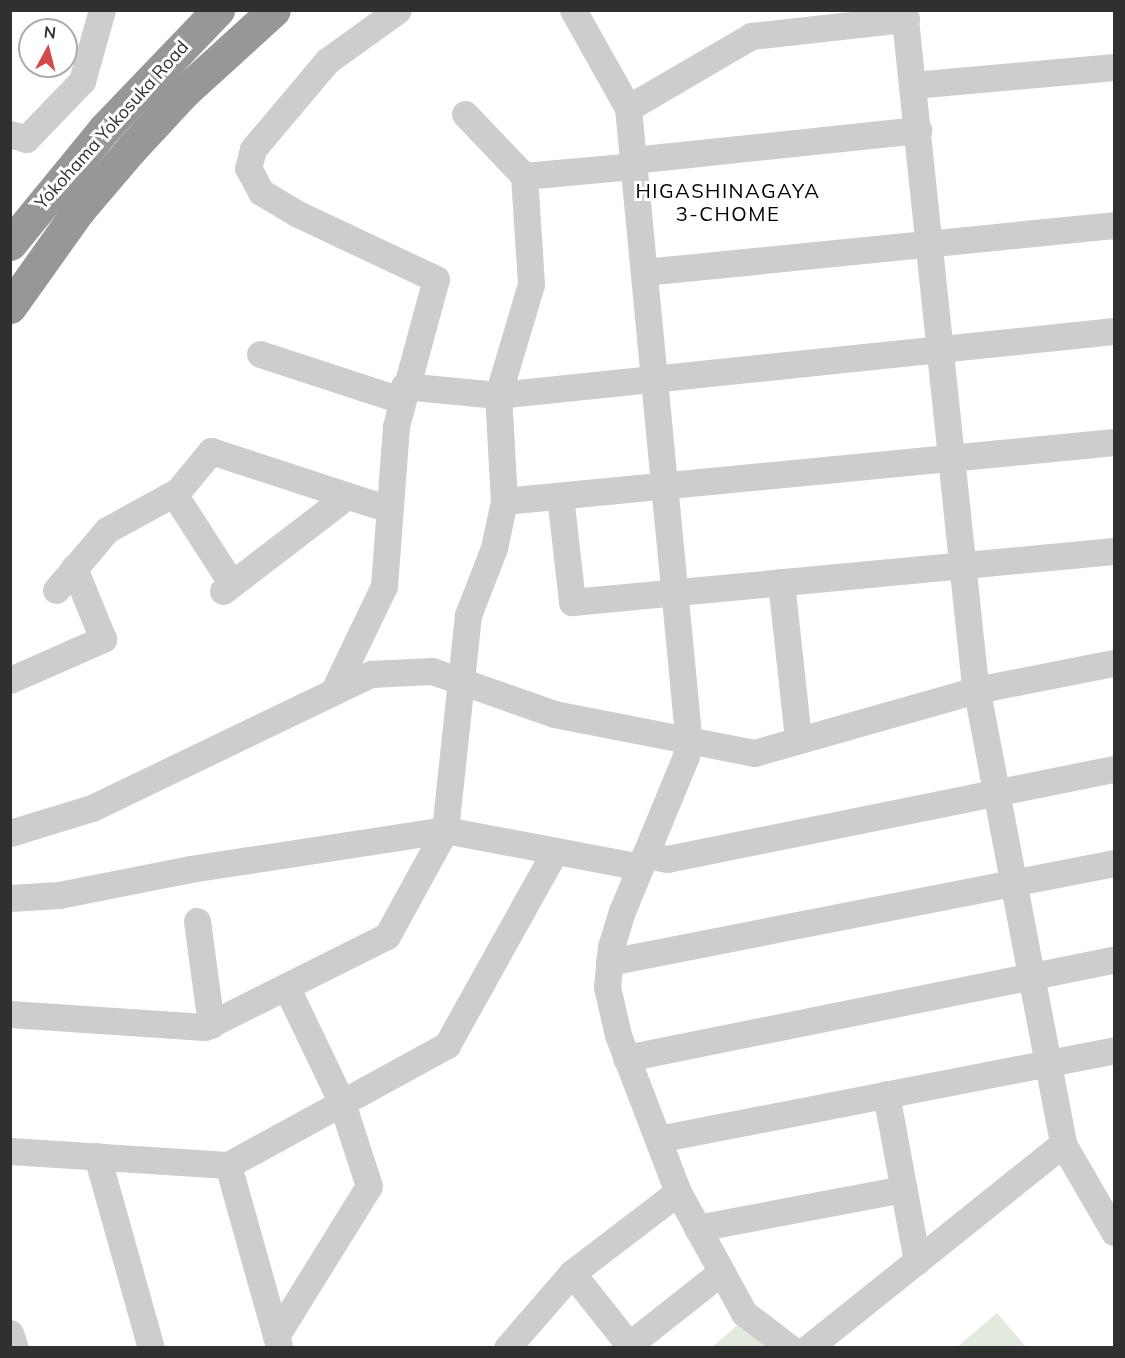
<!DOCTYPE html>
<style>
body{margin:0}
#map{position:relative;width:1125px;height:1358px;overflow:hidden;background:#fff;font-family:Mulish,sans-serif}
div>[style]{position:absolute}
.green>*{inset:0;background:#e2e9dd}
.minor>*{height:27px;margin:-13.5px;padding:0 13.5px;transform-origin:13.5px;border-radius:13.5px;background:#cdcdcd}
.highway>*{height:33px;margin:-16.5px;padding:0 16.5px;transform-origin:16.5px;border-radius:16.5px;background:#979797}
span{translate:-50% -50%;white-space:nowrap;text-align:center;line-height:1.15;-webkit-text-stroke:6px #fff;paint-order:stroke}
.street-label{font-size:18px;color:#303030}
.neighbourhood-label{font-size:20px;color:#000;letter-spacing:1.5px}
.frame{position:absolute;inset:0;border:12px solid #303030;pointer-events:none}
.north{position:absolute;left:18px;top:18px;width:60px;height:60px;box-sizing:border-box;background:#fff;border:2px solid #acacac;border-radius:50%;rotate:7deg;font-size:16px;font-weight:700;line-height:24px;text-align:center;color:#303030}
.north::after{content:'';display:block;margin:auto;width:21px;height:27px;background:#d14b49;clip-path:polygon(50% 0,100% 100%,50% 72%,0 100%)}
</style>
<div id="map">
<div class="green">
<div style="clip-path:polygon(997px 1313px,1026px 1347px,957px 1347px)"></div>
<div style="clip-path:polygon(740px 1323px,766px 1347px,711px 1348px)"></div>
</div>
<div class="minor">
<div style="left:573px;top:10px;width:112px;rotate:60.7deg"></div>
<div style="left:628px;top:108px;width:630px;rotate:84.53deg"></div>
<div style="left:688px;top:735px;width:21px;rotate:95deg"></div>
<div style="left:686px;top:756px;width:168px;rotate:112.4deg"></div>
<div style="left:622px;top:911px;width:37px;rotate:107deg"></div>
<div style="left:611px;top:946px;width:41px;rotate:95.6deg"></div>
<div style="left:607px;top:987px;width:49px;rotate:77.1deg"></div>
<div style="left:618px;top:1035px;width:168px;rotate:69.1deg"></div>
<div style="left:678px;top:1192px;width:138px;rotate:61.4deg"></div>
<div style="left:744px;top:1313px;width:58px;rotate:37.3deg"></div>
<div style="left:904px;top:10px;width:670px;rotate:84deg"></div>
<div style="left:974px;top:676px;width:476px;rotate:79.2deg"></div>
<div style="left:913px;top:85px;width:202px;rotate:-5.1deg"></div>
<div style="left:628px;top:108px;width:143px;rotate:-30.3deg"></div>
<div style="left:751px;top:36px;width:156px;rotate:-6.3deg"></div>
<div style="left:465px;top:114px;width:86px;rotate:46.4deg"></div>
<div style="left:10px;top:134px;width:17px;rotate:17deg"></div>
<div style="left:26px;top:139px;width:81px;rotate:-46deg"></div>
<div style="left:82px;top:81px;width:74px;rotate:-74.3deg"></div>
<div style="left:633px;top:160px;width:287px;rotate:-6deg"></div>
<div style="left:644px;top:272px;width:472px;rotate:-5.7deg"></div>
<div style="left:260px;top:354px;width:148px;rotate:18.1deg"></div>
<div style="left:404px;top:386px;width:94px;rotate:5.5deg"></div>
<div style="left:498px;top:395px;width:619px;rotate:-5.93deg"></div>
<div style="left:174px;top:494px;width:107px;rotate:57.2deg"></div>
<div style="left:560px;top:496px;width:107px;rotate:83.5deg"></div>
<div style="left:572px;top:602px;width:544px;rotate:-5.38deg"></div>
<div style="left:504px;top:501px;width:613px;rotate:-5.52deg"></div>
<div style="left:781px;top:582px;width:158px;rotate:83.8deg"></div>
<div style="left:56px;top:590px;width:79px;rotate:-49.6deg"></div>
<div style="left:107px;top:530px;width:81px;rotate:-28.8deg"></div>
<div style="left:178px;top:491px;width:52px;rotate:-50.5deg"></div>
<div style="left:211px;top:451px;width:186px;rotate:18.1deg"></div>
<div style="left:223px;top:591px;width:156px;rotate:-37.5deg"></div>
<div style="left:10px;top:680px;width:102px;rotate:-23.8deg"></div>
<div style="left:103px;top:639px;width:77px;rotate:-112.2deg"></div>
<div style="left:335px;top:688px;width:113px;rotate:-64.3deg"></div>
<div style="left:384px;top:586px;width:160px;rotate:-85.7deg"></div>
<div style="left:396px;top:426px;width:152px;rotate:-74.8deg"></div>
<div style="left:436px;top:279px;width:153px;rotate:-154.8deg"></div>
<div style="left:298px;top:214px;width:43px;rotate:-149.3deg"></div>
<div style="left:261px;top:192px;width:27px;rotate:-118deg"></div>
<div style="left:248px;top:168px;width:20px;rotate:-75deg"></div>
<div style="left:253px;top:149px;width:115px;rotate:-49.9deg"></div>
<div style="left:327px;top:61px;width:87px;rotate:-35.7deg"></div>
<div style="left:10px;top:833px;width:86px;rotate:-17deg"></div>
<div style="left:92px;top:808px;width:310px;rotate:-25.7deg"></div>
<div style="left:371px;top:674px;width:61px;rotate:-2.8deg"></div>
<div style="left:432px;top:671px;width:129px;rotate:19.4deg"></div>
<div style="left:554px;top:714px;width:204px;rotate:11deg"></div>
<div style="left:754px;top:753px;width:231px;rotate:-15.8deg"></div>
<div style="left:976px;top:690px;width:141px;rotate:-11.1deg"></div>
<div style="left:645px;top:855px;width:22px;rotate:10deg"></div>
<div style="left:667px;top:859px;width:456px;rotate:-11.4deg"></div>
<div style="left:10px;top:898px;width:49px;rotate:-3.5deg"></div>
<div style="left:59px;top:895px;width:134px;rotate:-11.2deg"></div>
<div style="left:190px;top:869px;width:258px;rotate:-8.7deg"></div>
<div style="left:445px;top:830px;width:198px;rotate:10.7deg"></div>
<div style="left:197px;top:921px;width:105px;rotate:82.3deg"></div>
<div style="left:609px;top:962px;width:515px;rotate:-11.09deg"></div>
<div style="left:10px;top:1014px;width:195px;rotate:3.8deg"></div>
<div style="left:205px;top:1027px;width:203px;rotate:-26.6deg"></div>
<div style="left:387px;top:936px;width:121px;rotate:-61.3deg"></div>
<div style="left:445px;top:830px;width:216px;rotate:-83.9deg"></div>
<div style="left:468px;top:615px;width:72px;rotate:-68.8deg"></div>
<div style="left:494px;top:548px;width:48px;rotate:-78deg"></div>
<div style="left:504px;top:501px;width:106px;rotate:-93.2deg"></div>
<div style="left:498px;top:395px;width:116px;rotate:-73.4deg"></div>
<div style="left:531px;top:284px;width:108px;rotate:-93.7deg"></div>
<div style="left:524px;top:176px;width:109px;rotate:-5.2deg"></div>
<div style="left:626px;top:1058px;width:498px;rotate:-11.4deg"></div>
<div style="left:886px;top:1094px;width:170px;rotate:79.5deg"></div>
<div style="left:658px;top:1139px;width:465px;rotate:-11deg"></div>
<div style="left:10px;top:1151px;width:218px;rotate:3.7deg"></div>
<div style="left:228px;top:1165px;width:250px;rotate:-28.7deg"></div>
<div style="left:447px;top:1045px;width:222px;rotate:-60.9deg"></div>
<div style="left:97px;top:1156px;width:199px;rotate:74.3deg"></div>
<div style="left:228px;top:1165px;width:188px;rotate:74.3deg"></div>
<div style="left:697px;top:1228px;width:210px;rotate:-10.7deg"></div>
<div style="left:572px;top:1273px;width:92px;rotate:51.6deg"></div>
<div style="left:10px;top:1333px;width:16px;rotate:72deg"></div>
<div style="left:276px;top:1336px;width:176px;rotate:-58.2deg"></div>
<div style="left:369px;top:1186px;width:87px;rotate:-108deg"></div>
<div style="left:342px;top:1103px;width:127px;rotate:-115.6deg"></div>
<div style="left:507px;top:1348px;width:99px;rotate:-49.1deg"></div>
<div style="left:572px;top:1273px;width:133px;rotate:-37.4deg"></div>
<div style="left:625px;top:1348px;width:121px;rotate:-38.3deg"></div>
<div style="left:808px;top:1348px;width:327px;rotate:-38.7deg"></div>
<div style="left:1063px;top:1144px;width:102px;rotate:59.9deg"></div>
</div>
<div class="highway">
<div style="left:10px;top:244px;width:149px;rotate:-50.7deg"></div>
<div style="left:104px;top:129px;width:165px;rotate:-46.2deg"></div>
<div style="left:10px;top:307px;width:119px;rotate:-54.6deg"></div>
<div style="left:79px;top:210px;width:82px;rotate:-49.5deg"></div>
<div style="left:132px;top:148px;width:78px;rotate:-47.1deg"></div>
<div style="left:185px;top:91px;width:120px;rotate:-42.3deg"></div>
</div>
<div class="street-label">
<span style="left:112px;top:125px;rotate:-48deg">Yokohama Yokosuka Road</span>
</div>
<div class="neighbourhood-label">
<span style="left:728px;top:202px">HIGASHINAGAYA<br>3-CHOME</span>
</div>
<div class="frame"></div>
<div class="north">N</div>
</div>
